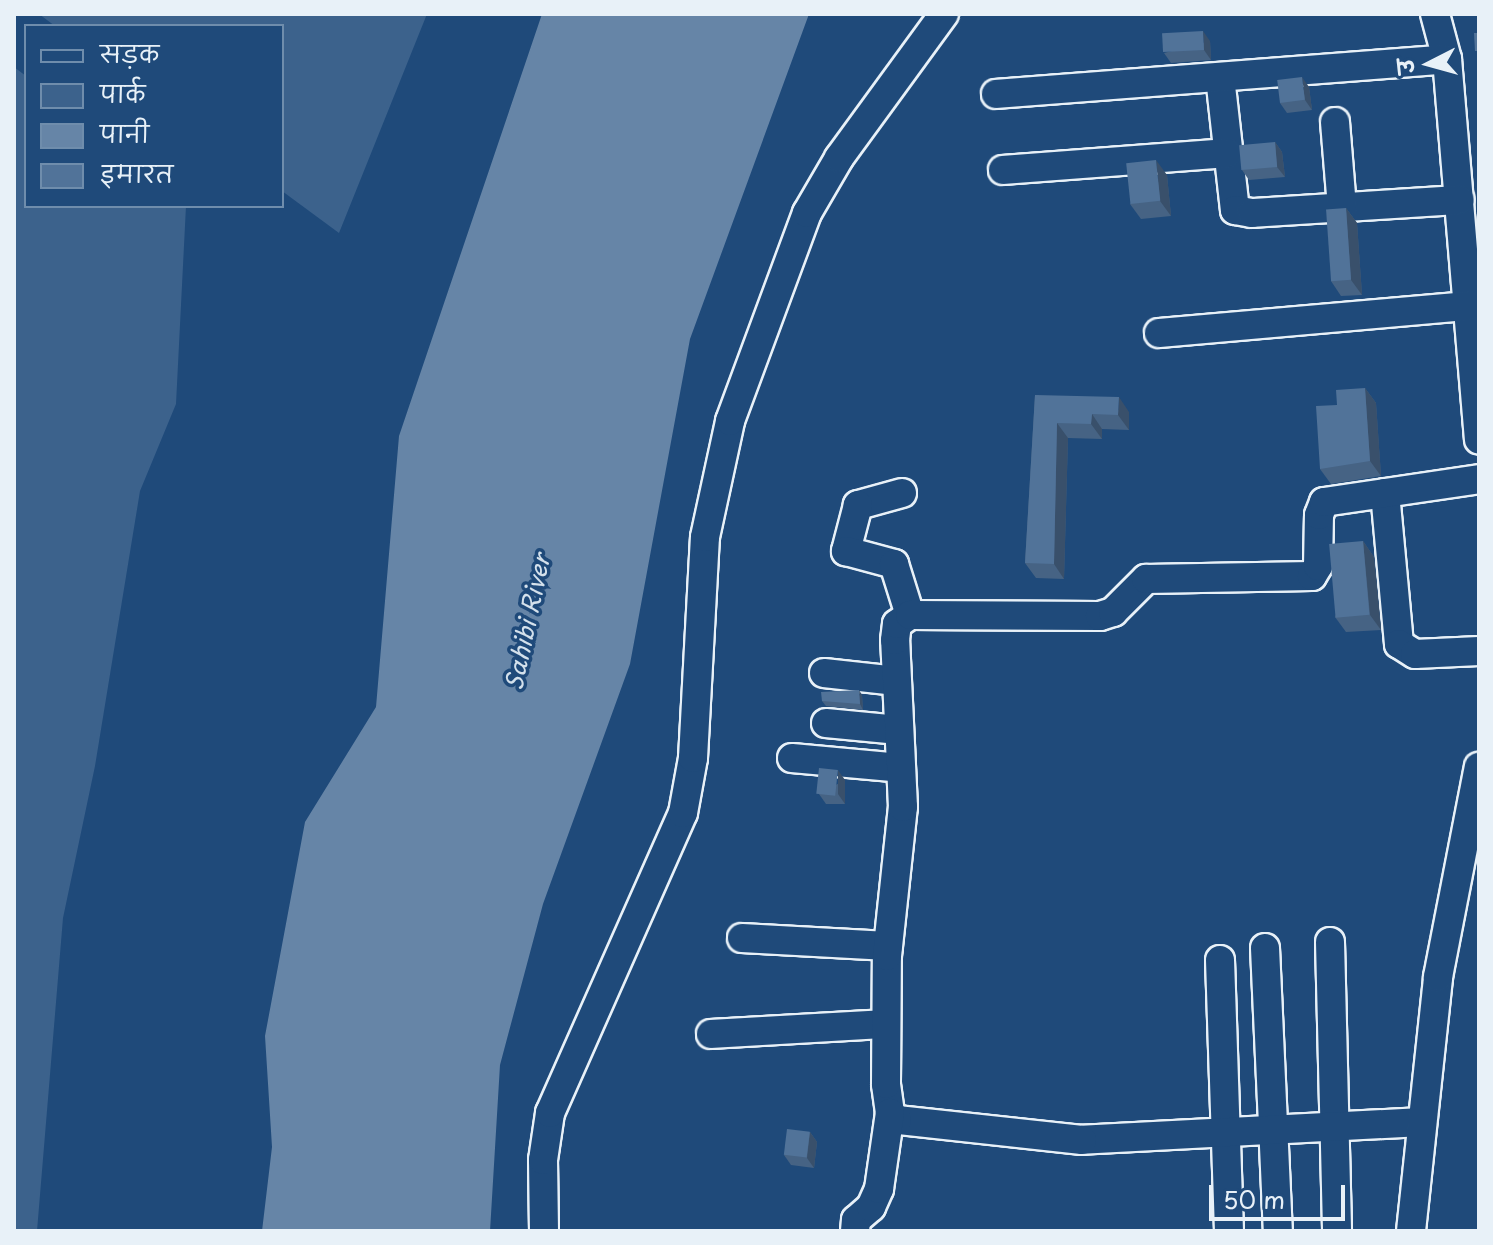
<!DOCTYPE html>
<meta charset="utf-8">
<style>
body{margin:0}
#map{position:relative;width:1493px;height:1245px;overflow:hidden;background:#1f4a7a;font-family:"Playpen Sans","Playpen Sans Deva",sans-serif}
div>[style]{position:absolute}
.green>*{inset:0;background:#3c628c}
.water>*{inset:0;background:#6685a7}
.roads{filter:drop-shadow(2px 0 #e8f1f8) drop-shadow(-2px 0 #e8f1f8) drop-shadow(0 2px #e8f1f8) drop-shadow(0 -2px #e8f1f8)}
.minor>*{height:28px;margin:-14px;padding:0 14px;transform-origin:14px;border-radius:14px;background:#1f4a7a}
.wall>*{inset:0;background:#466384}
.shaded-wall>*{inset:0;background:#39506b}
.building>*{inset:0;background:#517399;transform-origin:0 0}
span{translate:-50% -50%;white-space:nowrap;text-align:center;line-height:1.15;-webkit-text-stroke:7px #1f4a7a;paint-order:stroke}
.water-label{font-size:24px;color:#d4e1ec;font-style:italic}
.frame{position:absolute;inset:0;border:16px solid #e8f1f8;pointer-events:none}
.legend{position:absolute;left:24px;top:24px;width:260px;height:184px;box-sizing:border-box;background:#1f4a7a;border:2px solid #6f8dac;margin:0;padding:10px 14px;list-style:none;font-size:24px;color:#e8f1f8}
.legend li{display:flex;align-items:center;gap:16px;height:40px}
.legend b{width:40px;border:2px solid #6f8dac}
.north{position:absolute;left:1389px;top:24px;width:80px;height:80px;-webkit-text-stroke:6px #1f4a7a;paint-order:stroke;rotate:264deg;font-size:22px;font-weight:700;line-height:32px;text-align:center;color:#e8f1f8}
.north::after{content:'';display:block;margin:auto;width:28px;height:36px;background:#e8f1f8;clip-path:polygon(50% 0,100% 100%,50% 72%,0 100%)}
.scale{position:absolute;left:1209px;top:1185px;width:136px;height:36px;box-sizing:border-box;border:4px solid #e8f1f8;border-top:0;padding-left:10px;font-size:24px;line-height:28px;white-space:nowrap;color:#e8f1f8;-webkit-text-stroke:6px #1f4a7a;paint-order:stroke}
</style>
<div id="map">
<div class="green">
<div style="clip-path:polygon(39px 14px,427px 14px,339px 233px,282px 191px,282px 26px,55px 26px)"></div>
<div style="clip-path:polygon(14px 67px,26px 76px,26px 206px,186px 206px,176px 404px,140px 491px,95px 766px,63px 918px,37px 1231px,14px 1231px)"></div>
</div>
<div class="water">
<div style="clip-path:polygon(542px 14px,809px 14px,690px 339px,630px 664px,543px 904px,500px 1065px,490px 1231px,262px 1231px,272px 1147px,265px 1036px,305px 822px,376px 707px,399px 436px)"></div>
</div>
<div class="roads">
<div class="minor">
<div style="left:1435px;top:14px;width:47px;rotate:75.1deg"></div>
<div style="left:1447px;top:59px;width:382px;rotate:85.2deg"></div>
<div style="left:1220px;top:77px;width:134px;rotate:83.6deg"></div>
<div style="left:1235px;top:210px;width:17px;rotate:10deg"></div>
<div style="left:1252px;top:213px;width:208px;rotate:-3.6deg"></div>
<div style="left:996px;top:94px;width:452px;rotate:-4.4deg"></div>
<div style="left:1335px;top:122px;width:85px;rotate:85.3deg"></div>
<div style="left:1003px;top:170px;width:225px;rotate:-4.3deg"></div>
<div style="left:1159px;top:333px;width:311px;rotate:-5deg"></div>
<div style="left:902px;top:493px;width:46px;rotate:164.7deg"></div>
<div style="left:858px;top:505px;width:48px;rotate:104.6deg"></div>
<div style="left:846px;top:551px;width:50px;rotate:15.2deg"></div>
<div style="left:894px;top:564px;width:53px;rotate:72.6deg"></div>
<div style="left:1385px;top:493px;width:152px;rotate:84.7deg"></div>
<div style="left:1399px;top:644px;width:19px;rotate:32deg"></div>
<div style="left:1415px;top:654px;width:64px;rotate:-2.7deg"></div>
<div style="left:824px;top:673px;width:73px;rotate:6.3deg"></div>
<div style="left:826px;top:723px;width:73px;rotate:5.5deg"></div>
<div style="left:792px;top:758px;width:109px;rotate:5.2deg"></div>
<div style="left:742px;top:938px;width:146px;rotate:3.1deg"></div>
<div style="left:1330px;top:942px;width:289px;rotate:88.6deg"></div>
<div style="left:1265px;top:948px;width:283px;rotate:87.4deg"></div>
<div style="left:1220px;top:960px;width:271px;rotate:88.1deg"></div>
<div style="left:711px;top:1034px;width:175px;rotate:-3.3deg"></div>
<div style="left:1422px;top:1122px;width:340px;rotate:177deg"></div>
<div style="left:1082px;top:1140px;width:186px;rotate:-173.8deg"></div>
<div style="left:897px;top:1120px;width:10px;rotate:-135deg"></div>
<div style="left:890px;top:1113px;width:29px;rotate:-98deg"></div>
<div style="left:886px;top:1084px;width:128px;rotate:-89.6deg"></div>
<div style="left:887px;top:956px;width:150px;rotate:-83.9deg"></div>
<div style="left:903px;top:807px;width:167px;rotate:-92.7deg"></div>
<div style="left:895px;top:640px;width:16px;rotate:-83deg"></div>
<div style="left:897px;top:624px;width:16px;rotate:-35deg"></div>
<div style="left:910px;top:615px;width:190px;rotate:0.3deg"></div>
<div style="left:1100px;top:616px;width:14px;rotate:-17deg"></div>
<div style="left:1113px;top:612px;width:47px;rotate:-45deg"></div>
<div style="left:1146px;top:579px;width:166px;rotate:-1deg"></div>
<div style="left:1312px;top:576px;width:12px;rotate:-59deg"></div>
<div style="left:1318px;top:566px;width:51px;rotate:-88.9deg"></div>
<div style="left:1319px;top:515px;width:14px;rotate:-69deg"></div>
<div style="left:1324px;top:502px;width:157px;rotate:-8.4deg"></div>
<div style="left:544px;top:1231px;width:71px;rotate:-90.8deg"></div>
<div style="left:543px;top:1160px;width:48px;rotate:-81.5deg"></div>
<div style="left:550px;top:1113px;width:328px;rotate:-66.1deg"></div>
<div style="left:683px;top:813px;width:56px;rotate:-79.7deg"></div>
<div style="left:693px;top:758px;width:221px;rotate:-86.9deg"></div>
<div style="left:705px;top:537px;width:119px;rotate:-77.8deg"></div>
<div style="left:730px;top:421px;width:222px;rotate:-69.7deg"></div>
<div style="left:807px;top:213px;width:64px;rotate:-59.8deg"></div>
<div style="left:839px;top:158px;width:178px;rotate:-53.9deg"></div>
<div style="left:855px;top:1231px;width:11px;rotate:-85deg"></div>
<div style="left:856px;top:1220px;width:20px;rotate:-41deg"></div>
<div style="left:871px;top:1207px;width:20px;rotate:-66deg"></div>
<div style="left:879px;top:1189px;width:77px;rotate:-81.8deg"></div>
<div style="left:1411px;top:1231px;width:255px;rotate:-83.9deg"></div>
<div style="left:1438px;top:977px;width:214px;rotate:-79deg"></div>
</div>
</div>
<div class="wall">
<div style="clip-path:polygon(1210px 41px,1211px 60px,1171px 63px,1164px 53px)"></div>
<div style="clip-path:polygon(1309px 87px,1312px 110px,1287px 113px,1280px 103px)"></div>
<div style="clip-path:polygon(1275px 142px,1282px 152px,1285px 177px,1249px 180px,1242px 170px)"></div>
<div style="clip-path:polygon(1167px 175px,1171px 216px,1141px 219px,1130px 204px)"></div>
<div style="clip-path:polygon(1346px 208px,1357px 223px,1362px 295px,1341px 296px,1331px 281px)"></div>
<div style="clip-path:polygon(1365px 388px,1376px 403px,1381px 476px,1331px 484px,1320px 469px,1337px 405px)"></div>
<div style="clip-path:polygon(1035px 395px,1129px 412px,1129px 430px,1102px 429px,1102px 439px,1068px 438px,1064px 579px,1036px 578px,1025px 563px)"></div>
<div style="clip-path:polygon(1363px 541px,1374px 557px,1381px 630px,1346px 632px,1335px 617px)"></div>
<div style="clip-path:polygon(862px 695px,863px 710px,826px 706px,822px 701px)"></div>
<div style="clip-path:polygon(845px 780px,845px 804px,826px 804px,819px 794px)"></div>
<div style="clip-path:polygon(810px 1132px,817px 1142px,814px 1168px,791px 1165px,784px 1155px)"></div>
</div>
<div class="shaded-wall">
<div style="clip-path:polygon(1203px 31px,1210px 41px,1211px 60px,1204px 50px)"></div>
<div style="clip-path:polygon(1302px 77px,1309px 87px,1312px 110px,1305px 100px)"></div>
<div style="clip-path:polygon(1275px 142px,1282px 152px,1285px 177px,1277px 167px)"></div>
<div style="clip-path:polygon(1156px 160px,1167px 175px,1171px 216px,1160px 201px)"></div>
<div style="clip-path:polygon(1346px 208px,1357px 223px,1362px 295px,1351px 280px)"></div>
<div style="clip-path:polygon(1365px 388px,1376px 403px,1381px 476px,1370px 461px)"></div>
<div style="clip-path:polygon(1119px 397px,1129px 412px,1129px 430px,1118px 415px)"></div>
<div style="clip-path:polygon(1092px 414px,1102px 429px,1102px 439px,1091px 424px)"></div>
<div style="clip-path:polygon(1057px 423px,1068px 438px,1064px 579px,1054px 564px)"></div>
<div style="clip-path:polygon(1363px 541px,1374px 557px,1381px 630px,1370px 615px)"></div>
<div style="clip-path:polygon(859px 690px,862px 695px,863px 710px,860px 704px)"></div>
<div style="clip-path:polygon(838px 770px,845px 780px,845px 804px,838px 794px)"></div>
<div style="clip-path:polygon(810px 1132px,817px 1142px,814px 1168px,807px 1158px)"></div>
</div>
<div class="building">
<div style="left:1203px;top:31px;width:19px;height:41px;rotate:87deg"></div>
<div style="clip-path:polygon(1474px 33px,1479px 33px,1479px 51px,1475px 51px)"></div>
<div style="left:1302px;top:77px;width:23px;height:25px;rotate:83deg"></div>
<div style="left:1275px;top:142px;width:25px;height:36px;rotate:85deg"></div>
<div style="left:1156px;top:160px;width:41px;height:30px;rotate:84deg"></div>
<div style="left:1346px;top:208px;width:72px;height:20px;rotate:86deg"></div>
<div style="clip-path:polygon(1365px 388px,1370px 461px,1320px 469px,1316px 406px,1337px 405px,1336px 390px)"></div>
<div style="clip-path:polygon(1035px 395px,1119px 397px,1118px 415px,1092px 414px,1091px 424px,1057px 423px,1054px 564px,1025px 563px)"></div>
<div style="left:1363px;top:541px;width:74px;height:34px;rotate:85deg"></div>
<div style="clip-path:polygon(859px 690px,860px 704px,822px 701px,821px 692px)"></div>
<div style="left:819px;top:768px;width:19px;height:26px;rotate:6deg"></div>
<div style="left:787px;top:1129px;width:23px;height:26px;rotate:7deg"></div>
</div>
<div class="water-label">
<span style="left:527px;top:622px;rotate:-78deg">Sahibi River</span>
</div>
<div class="frame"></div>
<ul class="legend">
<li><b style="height:10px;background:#1f4a7a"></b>सड़क</li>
<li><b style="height:22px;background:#3c628c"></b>पार्क</li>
<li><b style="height:22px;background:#6685a7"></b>पानी</li>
<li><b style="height:22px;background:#517399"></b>इमारत</li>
</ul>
<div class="north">उ</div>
<div class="scale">50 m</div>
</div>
